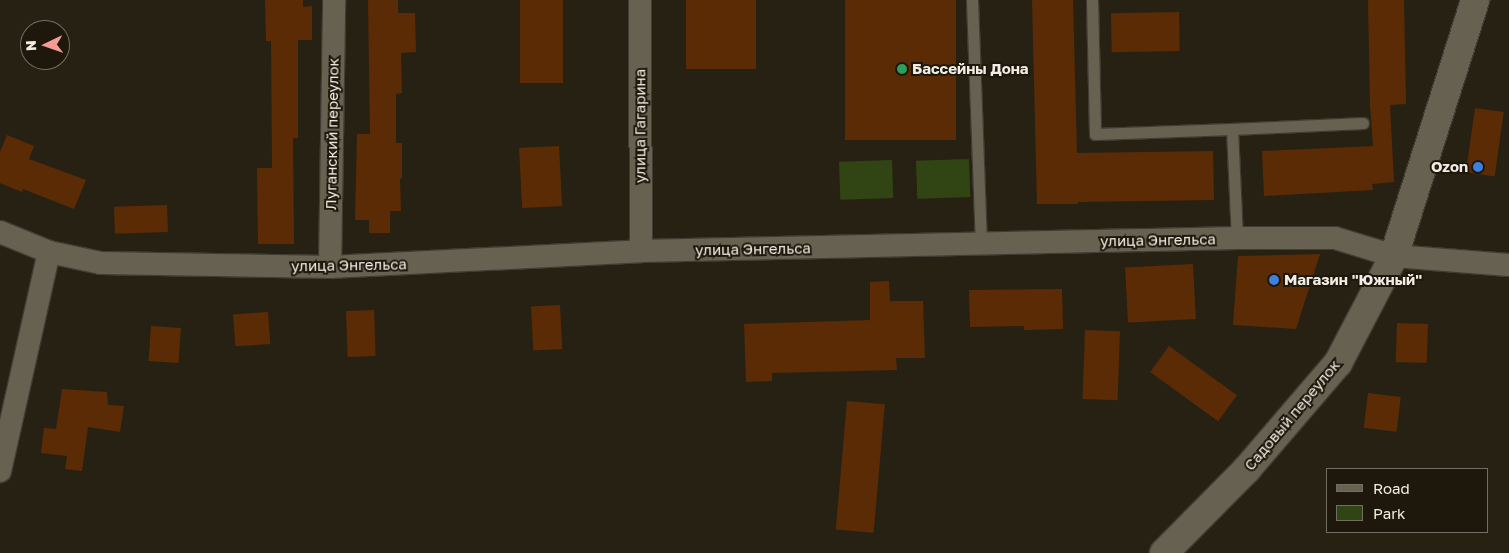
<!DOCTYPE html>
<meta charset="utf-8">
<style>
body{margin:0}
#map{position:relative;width:1509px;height:553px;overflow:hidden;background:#272114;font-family:"Golos Text",sans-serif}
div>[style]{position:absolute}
.green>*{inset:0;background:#314514;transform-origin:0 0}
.building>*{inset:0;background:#5b2b06;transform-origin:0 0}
.roads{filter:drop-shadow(1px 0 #403d34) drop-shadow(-1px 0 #403d34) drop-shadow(0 1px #403d34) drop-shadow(0 -1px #403d34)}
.service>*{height:11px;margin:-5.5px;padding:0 5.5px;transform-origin:5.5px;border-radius:5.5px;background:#676152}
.minor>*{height:22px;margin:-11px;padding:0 11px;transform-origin:11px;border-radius:11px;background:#676152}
.tertiary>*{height:28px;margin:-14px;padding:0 14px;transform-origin:14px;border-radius:14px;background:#676152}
.dots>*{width:14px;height:14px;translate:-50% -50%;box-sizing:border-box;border:2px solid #1d180b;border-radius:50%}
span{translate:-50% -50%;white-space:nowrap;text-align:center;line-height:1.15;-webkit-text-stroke:4px #1d180b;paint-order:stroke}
.poi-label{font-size:15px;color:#f0ede4;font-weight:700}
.left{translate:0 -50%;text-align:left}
.right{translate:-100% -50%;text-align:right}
.street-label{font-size:15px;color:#f0ede4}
.legend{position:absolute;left:1326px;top:468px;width:162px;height:65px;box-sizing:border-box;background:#1d180b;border:1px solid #716d62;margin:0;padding:6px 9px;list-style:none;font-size:15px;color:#f0ede4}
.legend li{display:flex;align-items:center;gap:10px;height:25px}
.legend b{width:25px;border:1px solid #716d62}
.north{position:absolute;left:20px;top:20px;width:50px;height:50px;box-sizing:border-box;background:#1d180b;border:1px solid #716d62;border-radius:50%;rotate:267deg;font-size:14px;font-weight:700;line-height:20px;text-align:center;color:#f0ede4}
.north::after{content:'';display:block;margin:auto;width:18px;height:22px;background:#f59c92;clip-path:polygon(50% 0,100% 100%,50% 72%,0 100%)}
</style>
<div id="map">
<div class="green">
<div style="left:969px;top:159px;width:38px;height:53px;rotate:88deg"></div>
<div style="left:892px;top:160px;width:38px;height:53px;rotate:88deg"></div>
</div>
<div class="building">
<div style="clip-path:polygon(265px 0,303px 0,303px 7px,312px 6px,312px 40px,298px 40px,298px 138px,293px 138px,294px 244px,258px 244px,257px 168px,272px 168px,271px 41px,266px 41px)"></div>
<div style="clip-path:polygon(368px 0,398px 0,398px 13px,415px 13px,416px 52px,401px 53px,402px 93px,396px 94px,396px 143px,402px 143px,402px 179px,400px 178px,401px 211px,390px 211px,390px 233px,369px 233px,369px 220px,355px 220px,357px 134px,370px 134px)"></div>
<div style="left:520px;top:0;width:43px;height:83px"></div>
<div style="left:686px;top:0;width:70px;height:69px"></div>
<div style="left:845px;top:0;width:111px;height:140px"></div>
<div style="clip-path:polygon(1032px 0,1073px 0,1077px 153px,1213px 151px,1214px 200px,1078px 202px,1078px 204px,1037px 204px)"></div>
<div style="clip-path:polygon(1368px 0,1404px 0,1406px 104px,1390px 105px,1394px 182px,1372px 184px,1373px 190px,1264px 196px,1262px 151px,1373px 146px,1370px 105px)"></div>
<div style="left:1179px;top:12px;width:39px;height:68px;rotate:89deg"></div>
<div style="left:1475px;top:108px;width:29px;height:65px;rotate:8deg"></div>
<div style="clip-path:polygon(7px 135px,34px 146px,29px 159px,86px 180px,74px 209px,23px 189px,22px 192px,0 183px,0 152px)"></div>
<div style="left:559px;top:146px;width:60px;height:40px;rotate:87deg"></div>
<div style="left:167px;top:205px;width:27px;height:53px;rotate:88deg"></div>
<div style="clip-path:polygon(1320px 254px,1296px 329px,1233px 325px,1238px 256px)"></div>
<div style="left:1193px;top:264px;width:55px;height:68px;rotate:87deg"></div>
<div style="clip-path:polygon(889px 281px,890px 301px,923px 301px,925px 358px,896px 358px,897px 370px,772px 373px,772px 381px,746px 382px,744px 324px,870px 320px,870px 282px)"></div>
<div style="clip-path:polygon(1062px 289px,1063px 329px,1024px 330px,1024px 326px,970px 327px,969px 290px)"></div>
<div style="left:560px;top:305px;width:44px;height:29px;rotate:87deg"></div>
<div style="left:374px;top:310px;width:46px;height:28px;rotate:88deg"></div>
<div style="left:268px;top:312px;width:32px;height:35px;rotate:86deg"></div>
<div style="left:1397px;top:323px;width:31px;height:39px;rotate:2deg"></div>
<div style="left:151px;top:326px;width:30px;height:35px;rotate:4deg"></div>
<div style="left:1085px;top:330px;width:35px;height:69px;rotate:2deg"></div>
<div style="left:1169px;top:346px;width:84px;height:32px;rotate:36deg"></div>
<div style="clip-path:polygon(62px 389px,107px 392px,108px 405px,124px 406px,120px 432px,88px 427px,82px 471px,65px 469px,67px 456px,41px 453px,44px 428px,56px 429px)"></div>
<div style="left:1368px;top:393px;width:33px;height:35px;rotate:7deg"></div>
<div style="left:847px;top:401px;width:38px;height:129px;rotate:5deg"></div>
</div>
<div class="roads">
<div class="service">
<div style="left:972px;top:0;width:244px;rotate:87.9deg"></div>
<div style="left:1092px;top:0;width:134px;rotate:88.7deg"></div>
<div style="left:1095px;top:134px;width:137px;rotate:-2.1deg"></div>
<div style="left:1232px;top:129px;width:109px;rotate:87.4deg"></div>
<div style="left:1232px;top:129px;width:131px;rotate:-2.6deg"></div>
</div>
<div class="minor">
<div style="left:640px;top:0;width:251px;rotate:89.8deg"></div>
<div style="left:0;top:232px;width:53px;rotate:22.2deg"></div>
<div style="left:49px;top:252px;width:53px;rotate:11.9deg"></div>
<div style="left:101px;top:263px;width:229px;rotate:1deg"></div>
<div style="left:330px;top:267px;width:311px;rotate:-2.9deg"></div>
<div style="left:641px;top:251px;width:596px;rotate:-1.25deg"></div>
<div style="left:1237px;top:238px;width:98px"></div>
<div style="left:1335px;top:238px;width:62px;rotate:17deg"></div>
<div style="left:1394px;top:256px;width:115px;rotate:4.5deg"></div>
<div style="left:330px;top:267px;width:267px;rotate:-89.1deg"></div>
<div style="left:0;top:471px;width:224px;rotate:-77.4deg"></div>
</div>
<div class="tertiary">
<div style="left:1164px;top:553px;width:118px;rotate:-45.3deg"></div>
<div style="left:1247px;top:469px;width:140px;rotate:-49.4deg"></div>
<div style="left:1338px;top:363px;width:121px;rotate:-62.4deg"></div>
<div style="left:1394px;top:256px;width:269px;rotate:-72.4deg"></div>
</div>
</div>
<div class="dots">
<div style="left:902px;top:69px;background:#2e9e5b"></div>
<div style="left:1478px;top:167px;background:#3f7fe0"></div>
<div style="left:1274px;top:280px;background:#3f7fe0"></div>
</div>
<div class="poi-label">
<span class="left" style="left:912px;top:69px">Бассейны Дона</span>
<span class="right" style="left:1468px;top:167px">Ozon</span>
<span class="left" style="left:1284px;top:280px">Магазин "Южный"</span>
</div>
<div class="street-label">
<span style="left:640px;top:126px;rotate:-90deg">улица Гагарина</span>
<span style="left:332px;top:134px;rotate:-89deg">Луганский переулок</span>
<span style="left:1158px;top:240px;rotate:-1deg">улица Энгельса</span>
<span style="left:753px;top:249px;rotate:-1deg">улица Энгельса</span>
<span style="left:349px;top:265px;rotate:-1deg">улица Энгельса</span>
<span style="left:1292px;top:415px;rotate:-50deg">Садовый переулок</span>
</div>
<ul class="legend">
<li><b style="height:6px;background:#676152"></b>Road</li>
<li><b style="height:14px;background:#314514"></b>Park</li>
</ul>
<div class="north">N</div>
</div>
